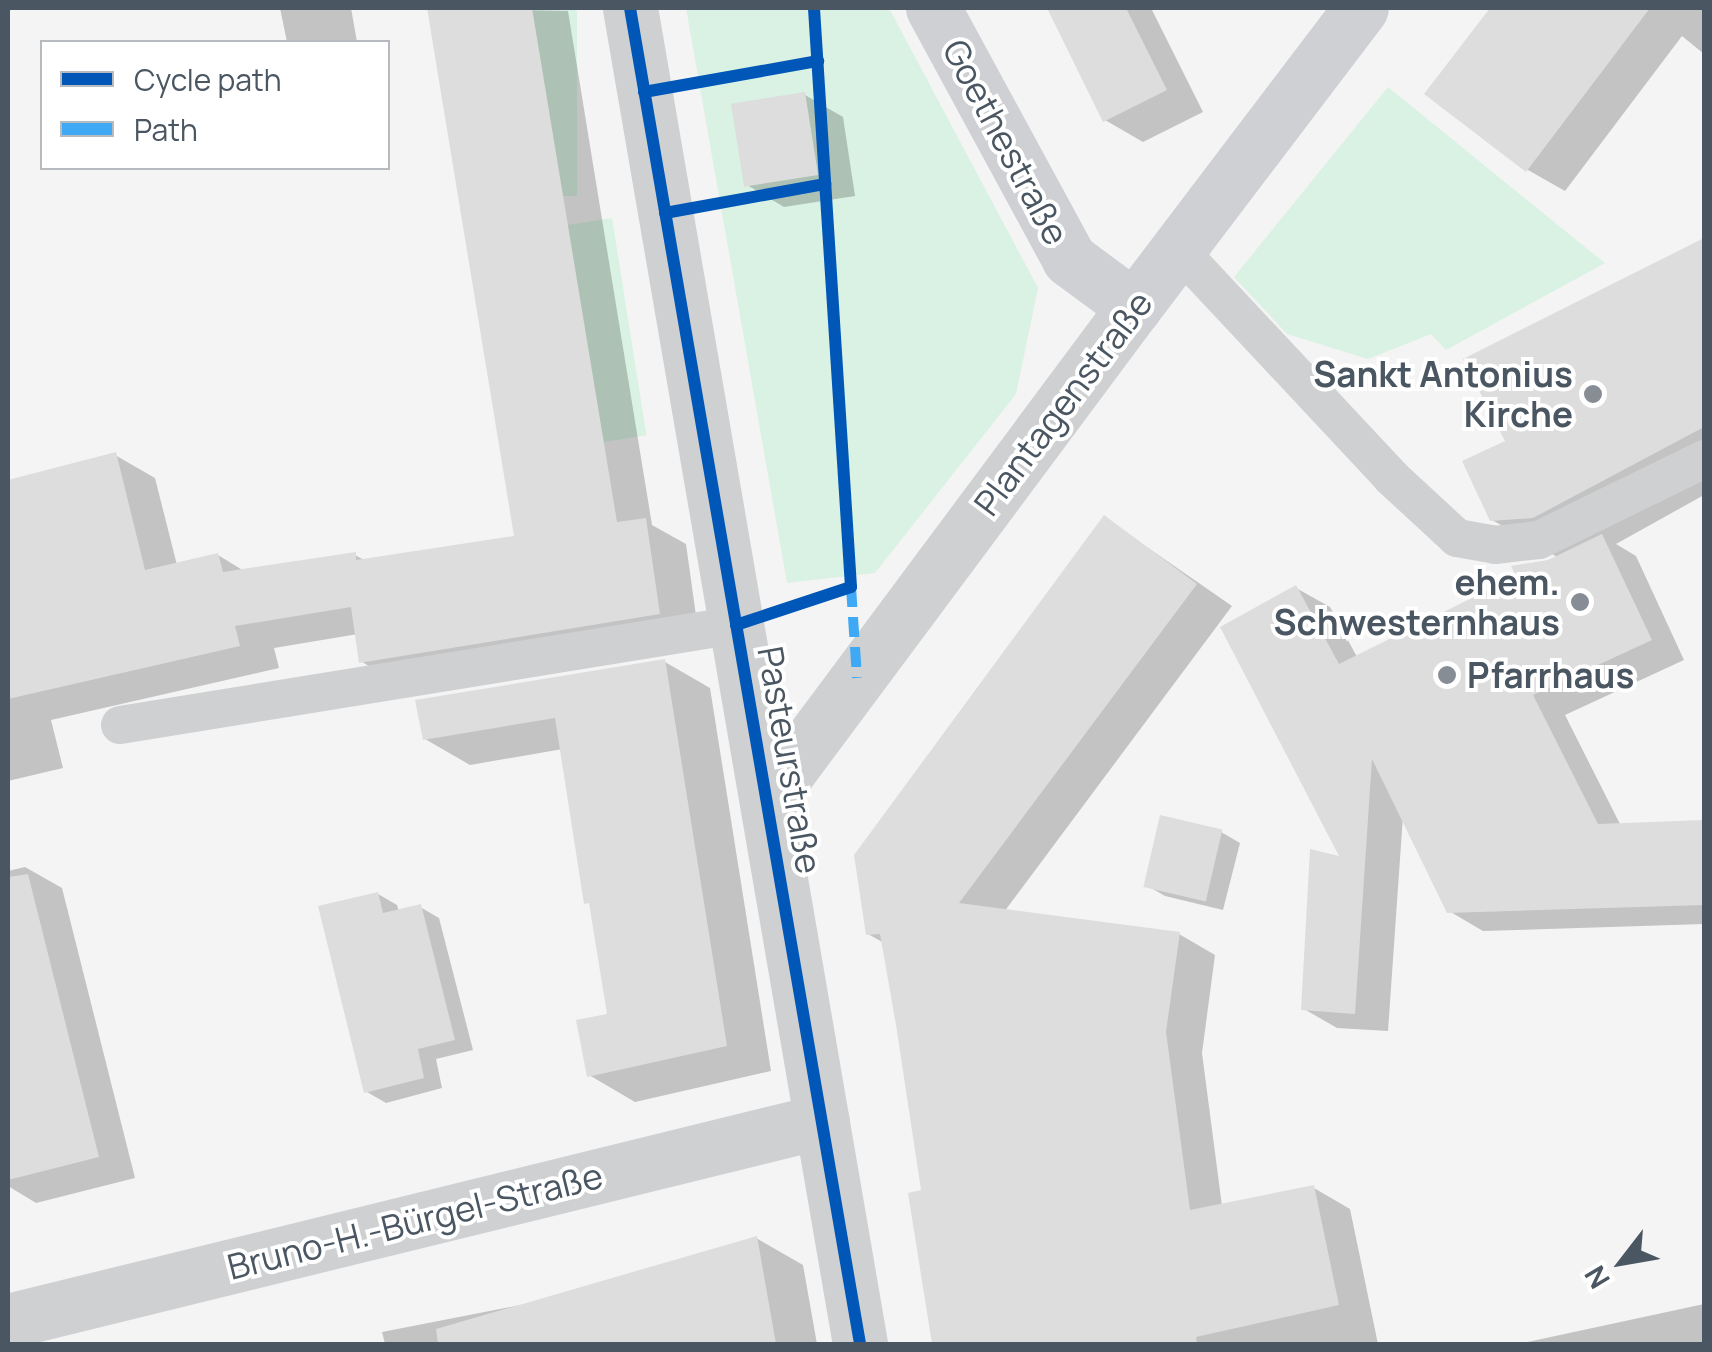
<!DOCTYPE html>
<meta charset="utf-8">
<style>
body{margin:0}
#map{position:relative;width:1712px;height:1352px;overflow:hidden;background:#f4f4f4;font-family:Manrope,sans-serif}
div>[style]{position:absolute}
.green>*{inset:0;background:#d9f2e3;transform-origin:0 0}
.shadow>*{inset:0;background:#0003}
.building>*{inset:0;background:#ddddde;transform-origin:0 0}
.lane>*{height:38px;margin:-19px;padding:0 19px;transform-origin:19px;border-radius:19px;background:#ced0d2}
.street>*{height:55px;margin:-27.5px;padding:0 27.5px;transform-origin:27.5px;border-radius:27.5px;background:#ced0d2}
.secondary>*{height:55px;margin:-27.5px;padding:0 27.5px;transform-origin:27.5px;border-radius:27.5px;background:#ced0d4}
.quiet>*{height:10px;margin-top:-5px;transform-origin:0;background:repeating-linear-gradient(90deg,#3fa9f5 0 20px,transparent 0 30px)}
.cycleway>*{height:12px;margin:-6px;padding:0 6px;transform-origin:6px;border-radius:6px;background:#0057b8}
.dots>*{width:28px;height:28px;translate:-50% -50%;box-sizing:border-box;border:5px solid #fff;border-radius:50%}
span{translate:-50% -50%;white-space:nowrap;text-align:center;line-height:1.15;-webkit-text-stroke:8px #fff;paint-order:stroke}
.street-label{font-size:35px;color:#4a5661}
.poi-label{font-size:35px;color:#4a5661;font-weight:700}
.right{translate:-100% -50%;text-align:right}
.left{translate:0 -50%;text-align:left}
.frame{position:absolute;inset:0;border:10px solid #4a5661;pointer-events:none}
.legend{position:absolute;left:40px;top:40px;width:350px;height:130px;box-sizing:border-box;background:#fff;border:2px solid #b7bbc0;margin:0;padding:12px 18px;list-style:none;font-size:30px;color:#4a5661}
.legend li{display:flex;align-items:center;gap:20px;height:50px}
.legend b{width:50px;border:2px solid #b7bbc0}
.north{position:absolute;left:1572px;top:1212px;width:100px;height:100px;-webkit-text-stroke:8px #fff;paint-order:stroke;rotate:239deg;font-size:28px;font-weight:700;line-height:40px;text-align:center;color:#4a5661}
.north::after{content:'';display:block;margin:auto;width:35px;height:45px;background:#4a5661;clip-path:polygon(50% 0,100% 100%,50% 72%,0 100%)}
</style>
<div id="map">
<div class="green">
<div style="left:532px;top:8px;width:45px;height:188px"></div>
<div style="clip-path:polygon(686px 8px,889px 8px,1038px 288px,1016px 394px,875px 573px,787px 583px)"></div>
<div style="clip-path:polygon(1388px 87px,1575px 239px,1605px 263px,1446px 350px,1431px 334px,1368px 359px,1287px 334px,1234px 277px)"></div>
<div style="left:612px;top:218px;width:220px;height:45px;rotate:81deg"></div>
</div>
<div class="shadow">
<div style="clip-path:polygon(280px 8px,351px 8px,357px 42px,287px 42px)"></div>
<div style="clip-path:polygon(430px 8px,568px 11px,652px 525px,686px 544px,699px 637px,402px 685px,362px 662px,358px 634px,274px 648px,279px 668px,51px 720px,63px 768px,8px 781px,8px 482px,115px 455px,155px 478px,177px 565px,218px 555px,244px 571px,355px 555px,366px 561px,517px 538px)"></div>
<div style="clip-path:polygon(1050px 8px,1151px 8px,1203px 112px,1143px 142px,1105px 120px)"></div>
<div style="clip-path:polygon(1493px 8px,1704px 8px,1704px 54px,1682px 36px,1565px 191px,1528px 170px,1428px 94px)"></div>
<div style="clip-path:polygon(805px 95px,843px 117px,855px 196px,784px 207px,747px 185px)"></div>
<div style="clip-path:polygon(1704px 245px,1704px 495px,1616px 544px,1636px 556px,1684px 660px,1565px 715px,1621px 826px,1704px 823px,1704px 924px,1483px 931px,1449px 911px,1403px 816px,1388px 1031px,1337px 1028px,1304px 1009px,1344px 860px,1296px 588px,1330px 607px,1357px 657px,1559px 558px,1492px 520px,1508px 443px,1466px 360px)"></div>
<div style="clip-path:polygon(1105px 518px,1232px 606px,1004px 912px,1179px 934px,1215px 955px,1202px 1053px,1222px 1206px,1314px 1188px,1350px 1209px,1378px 1344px,936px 1344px,911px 1195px,924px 1192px,884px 943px,868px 934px)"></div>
<div style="clip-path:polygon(665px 662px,710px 688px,771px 1071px,635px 1102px,589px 1075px,610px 1016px,563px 749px,470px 765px,425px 739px)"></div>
<div style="clip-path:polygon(1221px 832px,1240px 843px,1223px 910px,1165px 896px,1146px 885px)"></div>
<div style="clip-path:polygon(25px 867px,62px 888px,135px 1178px,36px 1203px,8px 1186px,8px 871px)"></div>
<div style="clip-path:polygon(378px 894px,397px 905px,399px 912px,420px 907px,439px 918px,473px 1050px,436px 1059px,442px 1088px,386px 1103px,367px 1092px)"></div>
<div style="clip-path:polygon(756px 1238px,803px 1265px,817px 1344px,385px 1344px,382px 1332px,541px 1301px)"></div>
<div style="clip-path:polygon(1704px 1304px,1704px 1344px,1518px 1344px)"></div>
</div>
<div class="building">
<div style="clip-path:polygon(427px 8px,532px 8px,617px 522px,646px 518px,660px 614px,359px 663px,351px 607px,235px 626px,240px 646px,8px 699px,8px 480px,116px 452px,145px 570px,218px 553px,223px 572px,356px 552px,356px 560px,514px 536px)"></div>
<div style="clip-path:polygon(1047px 8px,1126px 8px,1167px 90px,1103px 122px)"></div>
<div style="clip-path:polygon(1490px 8px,1650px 8px,1526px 172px,1424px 94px)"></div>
<div style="left:805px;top:92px;width:84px;height:75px;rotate:81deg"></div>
<div style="clip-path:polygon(1704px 238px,1704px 427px,1533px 518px,1490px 521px,1462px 461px,1505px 441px,1463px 359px)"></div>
<div style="clip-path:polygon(1104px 515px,1197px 584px,959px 903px,1180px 932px,1166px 1032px,1190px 1210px,1314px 1185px,1339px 1305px,1196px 1337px,1197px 1344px,932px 1344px,908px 1193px,921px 1190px,896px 1025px,880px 934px,866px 935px,854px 855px)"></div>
<div style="clip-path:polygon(1602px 534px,1652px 640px,1533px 695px,1598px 824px,1704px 820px,1704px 905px,1447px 913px,1372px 759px,1355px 1014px,1301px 1010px,1310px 849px,1339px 856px,1220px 627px,1296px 585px,1339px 664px,1516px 576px,1511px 566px,1548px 560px)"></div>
<div style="clip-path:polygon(665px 659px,727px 1046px,587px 1077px,576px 1020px,607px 1014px,589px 903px,584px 904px,555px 718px,423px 740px,415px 700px)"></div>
<div style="left:1160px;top:815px;width:64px;height:74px;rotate:13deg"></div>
<div style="clip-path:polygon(28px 874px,99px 1157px,8px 1180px,8px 877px)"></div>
<div style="clip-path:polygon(378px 892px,383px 913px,421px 904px,455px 1040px,418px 1049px,424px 1078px,364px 1093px,318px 906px)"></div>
<div style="clip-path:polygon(757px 1236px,776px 1344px,438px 1344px,436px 1329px)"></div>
</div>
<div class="lane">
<div style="left:1178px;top:249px;width:312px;rotate:46.9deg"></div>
<div style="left:1391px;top:477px;width:90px;rotate:42.7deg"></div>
<div style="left:1457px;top:538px;width:39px;rotate:10deg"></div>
<div style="left:1495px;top:545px;width:44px;rotate:-6.5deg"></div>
<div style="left:1539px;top:540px;width:184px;rotate:-26.1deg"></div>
<div style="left:120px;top:725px;width:624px;rotate:-9.22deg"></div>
</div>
<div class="street">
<div style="left:630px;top:8px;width:1356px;rotate:80.23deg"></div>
<div style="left:767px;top:800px;width:615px;rotate:-53.34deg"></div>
<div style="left:8px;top:1321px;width:838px;rotate:-13.8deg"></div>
</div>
<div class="secondary">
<div style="left:933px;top:8px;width:285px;rotate:61.5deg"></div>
<div style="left:1069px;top:259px;width:81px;rotate:36.4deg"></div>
<div style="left:1134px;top:307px;width:375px;rotate:-52.8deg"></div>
</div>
<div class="quiet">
<div style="left:851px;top:587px;width:91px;rotate:86.2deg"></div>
</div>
<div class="cycleway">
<div style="left:630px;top:8px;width:1356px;rotate:80.23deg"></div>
<div style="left:644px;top:92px;width:177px;rotate:-10.1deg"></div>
<div style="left:665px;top:213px;width:163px;rotate:-10.3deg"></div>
<div style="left:736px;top:625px;width:121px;rotate:-18.3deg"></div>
<div style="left:851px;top:587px;width:580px;rotate:-93.66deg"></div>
</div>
<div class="dots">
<div style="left:1593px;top:394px;background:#868d94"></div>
<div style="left:1580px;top:602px;background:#868d94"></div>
<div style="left:1447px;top:675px;background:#868d94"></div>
</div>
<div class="street-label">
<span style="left:1006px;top:142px;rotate:62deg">Goethestraße</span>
<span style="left:1063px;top:403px;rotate:-53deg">Plantagenstraße</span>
<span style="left:790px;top:760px;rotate:80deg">Pasteurstraße</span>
<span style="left:415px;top:1221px;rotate:-14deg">Bruno-H.-Bürgel-Straße</span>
</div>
<div class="poi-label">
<span class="right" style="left:1573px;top:394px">Sankt Antonius<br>Kirche</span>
<span class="right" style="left:1560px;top:602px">ehem.<br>Schwesternhaus</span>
<span class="left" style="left:1467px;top:675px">Pfarrhaus</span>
</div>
<div class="frame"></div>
<ul class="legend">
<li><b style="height:12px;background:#0057b8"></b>Cycle path</li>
<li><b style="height:12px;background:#3fa9f5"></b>Path</li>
</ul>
<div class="north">N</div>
</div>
